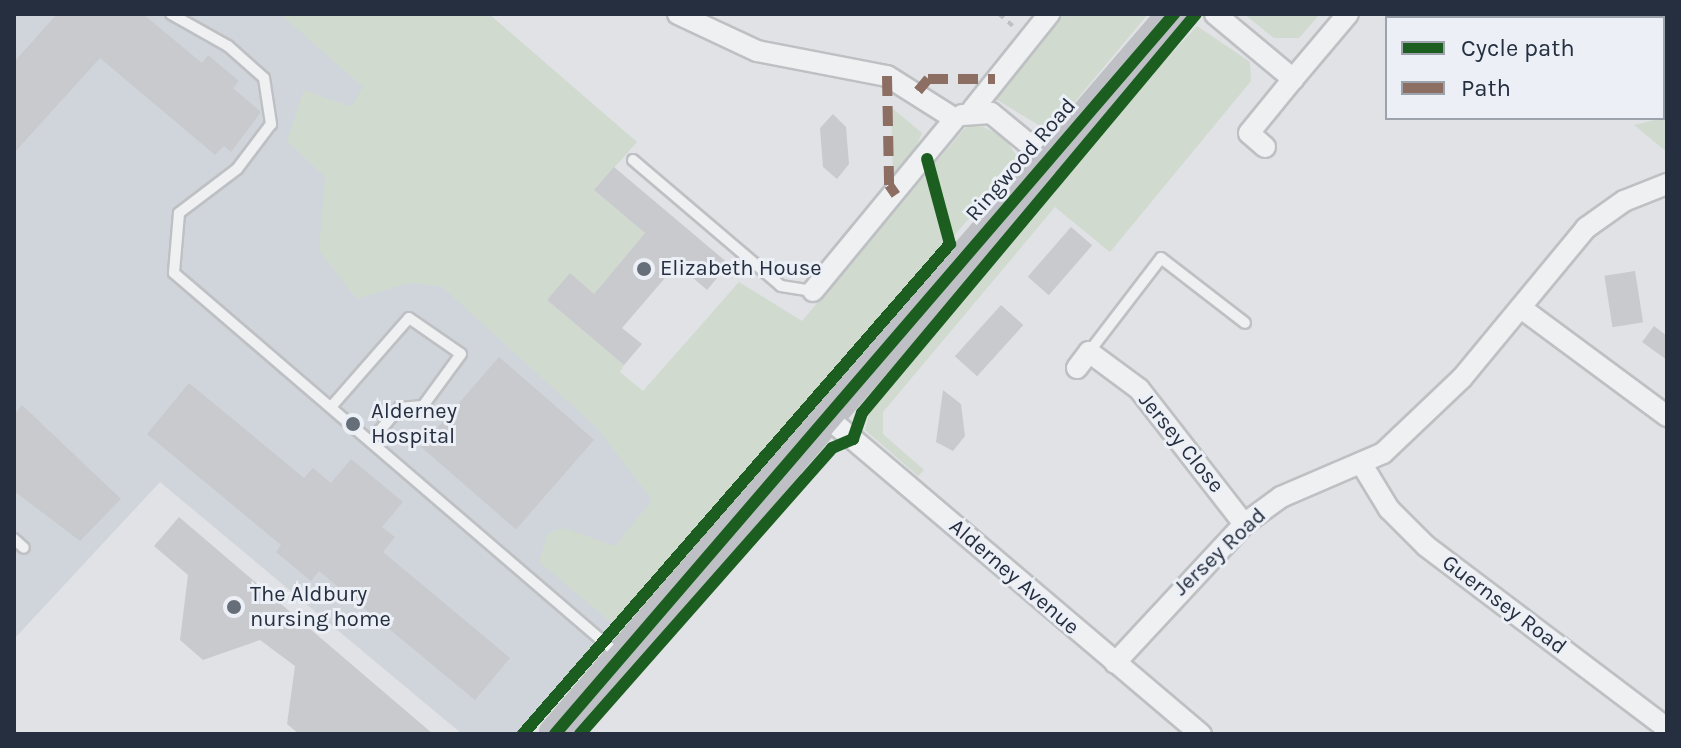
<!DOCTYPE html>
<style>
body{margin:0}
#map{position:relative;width:1681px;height:748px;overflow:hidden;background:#e0e2e5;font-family:Karla,sans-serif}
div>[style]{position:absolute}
.built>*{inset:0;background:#d0d5dc}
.green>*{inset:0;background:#d0dacf}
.building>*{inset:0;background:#c8cacd;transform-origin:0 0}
.path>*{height:4px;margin-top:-2px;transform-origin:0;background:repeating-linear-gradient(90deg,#bfc0c5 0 6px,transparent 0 12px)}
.roads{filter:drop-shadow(2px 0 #bec0c3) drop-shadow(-2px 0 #bec0c3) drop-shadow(0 2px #bec0c3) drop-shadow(0 -2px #bec0c3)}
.lane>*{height:10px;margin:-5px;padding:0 5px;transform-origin:5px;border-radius:5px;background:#eff0f2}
.street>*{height:20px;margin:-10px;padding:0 10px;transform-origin:10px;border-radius:10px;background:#eff0f2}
.secondary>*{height:28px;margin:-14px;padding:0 14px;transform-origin:14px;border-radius:14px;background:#bec0c6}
.quiet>*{height:10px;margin-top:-5px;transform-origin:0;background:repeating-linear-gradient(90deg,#8d6e63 0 20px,transparent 0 30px)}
.cycleway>*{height:12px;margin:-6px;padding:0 6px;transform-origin:6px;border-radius:6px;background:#1b5e20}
.dots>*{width:22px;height:22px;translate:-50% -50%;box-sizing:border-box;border:4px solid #ecf0f6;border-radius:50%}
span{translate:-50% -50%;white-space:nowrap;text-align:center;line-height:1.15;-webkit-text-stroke:6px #ecf0f6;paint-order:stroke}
.street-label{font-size:22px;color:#252f40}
.poi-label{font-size:22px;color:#252f40}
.left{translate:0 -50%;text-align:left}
.frame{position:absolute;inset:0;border:16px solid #252f40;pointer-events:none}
.legend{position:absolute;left:1385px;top:16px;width:280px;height:104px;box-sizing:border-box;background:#ecf0f6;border:2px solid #9ca3ad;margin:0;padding:10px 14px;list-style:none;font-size:24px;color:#252f40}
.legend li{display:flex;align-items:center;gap:16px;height:40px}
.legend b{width:40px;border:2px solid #9ca3ad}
</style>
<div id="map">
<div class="built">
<div style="clip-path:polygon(14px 14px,489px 14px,448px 261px,710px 512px,516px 734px,462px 734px,160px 482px,14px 639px)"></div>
</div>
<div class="green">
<div style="clip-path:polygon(280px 14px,489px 14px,637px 142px,594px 190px,645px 233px,594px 294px,570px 274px,547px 300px,624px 365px,620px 372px,643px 391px,739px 282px,802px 321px,971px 121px,1004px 137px,1020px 161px,612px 623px,539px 562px,548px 533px,564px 528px,615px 546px,652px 500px,598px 429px,441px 286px,408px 283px,357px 299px,319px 251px,325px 177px,287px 141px,304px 90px,351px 107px,363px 87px)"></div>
<div style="clip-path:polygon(1061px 14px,1148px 14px,1058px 122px,1042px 127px,997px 100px,995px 92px)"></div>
<div style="clip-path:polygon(1244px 14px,1320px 14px,1299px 38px,1274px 38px)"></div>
<div style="clip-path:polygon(1197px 26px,1250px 62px,1251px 81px,1110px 252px,1055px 207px,883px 412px,883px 434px,924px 470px,918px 476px,865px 430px,870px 410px,1056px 178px)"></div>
<div style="clip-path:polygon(1663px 90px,1667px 93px,1667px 152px,1634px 125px,1663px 118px)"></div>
<div style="clip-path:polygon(891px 107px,922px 133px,911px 159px,893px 175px)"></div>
</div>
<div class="building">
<div style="clip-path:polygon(57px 14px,143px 14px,202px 63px,208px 55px,239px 81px,233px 88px,261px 112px,231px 152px,224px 146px,215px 155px,100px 58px,14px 153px,14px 62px)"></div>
<div style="clip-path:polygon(833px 114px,846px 127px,849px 164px,837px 179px,823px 167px,820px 128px)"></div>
<div style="clip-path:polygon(614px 167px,729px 264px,707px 290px,677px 264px,622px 328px,642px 344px,624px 365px,547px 300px,570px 273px,594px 294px,645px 233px,594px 190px)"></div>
<div style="left:1071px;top:227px;width:28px;height:66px;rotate:41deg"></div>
<div style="left:1635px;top:271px;width:52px;height:31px;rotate:81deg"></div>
<div style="left:1001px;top:305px;width:30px;height:69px;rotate:42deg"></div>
<div style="clip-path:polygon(1654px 326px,1667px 336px,1667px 360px,1642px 342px)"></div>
<div style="left:499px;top:357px;width:126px;height:119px;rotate:41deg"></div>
<div style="clip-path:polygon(189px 383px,304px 478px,313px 468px,331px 483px,351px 459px,403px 502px,382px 527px,395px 537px,383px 552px,510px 658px,475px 700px,319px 571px,311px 581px,276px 552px,281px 545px,147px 434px)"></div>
<div style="clip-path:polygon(943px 390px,961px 404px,965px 436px,953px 451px,936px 442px)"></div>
<div style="clip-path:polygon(22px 405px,121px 499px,80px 541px,14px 491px,14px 415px)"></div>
<div style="clip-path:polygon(179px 517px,433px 734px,299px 734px,287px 724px,295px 666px,260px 640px,203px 660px,180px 640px,188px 575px,154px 546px)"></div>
</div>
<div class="path">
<div style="left:999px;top:14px;width:18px;rotate:41deg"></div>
</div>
<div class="roads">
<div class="lane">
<div style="left:171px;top:14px;width:65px;rotate:29.3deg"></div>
<div style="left:228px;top:46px;width:48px;rotate:41.6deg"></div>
<div style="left:264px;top:78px;width:47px;rotate:81.3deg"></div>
<div style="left:271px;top:124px;width:56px;rotate:127.1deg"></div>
<div style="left:237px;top:169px;width:73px;rotate:142.8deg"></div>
<div style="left:179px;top:213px;width:60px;rotate:94.8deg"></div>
<div style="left:174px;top:273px;width:589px;rotate:40.66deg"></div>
<div style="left:633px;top:160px;width:194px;rotate:40.4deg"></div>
<div style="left:781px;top:286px;width:32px;rotate:9deg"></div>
<div style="left:1089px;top:352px;width:118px;rotate:-52.5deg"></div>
<div style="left:1161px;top:258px;width:106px;rotate:37.7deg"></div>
<div style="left:331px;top:407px;width:118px;rotate:-48.8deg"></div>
<div style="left:409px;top:318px;width:63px;rotate:34.7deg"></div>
<div style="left:461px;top:354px;width:64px;rotate:126.2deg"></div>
<div style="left:423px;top:406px;width:24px;rotate:175deg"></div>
<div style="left:399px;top:408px;width:43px;rotate:130.3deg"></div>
<div style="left:14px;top:539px;width:13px;rotate:42deg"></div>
</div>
<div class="street">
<div style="left:678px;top:14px;width:87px;rotate:25.1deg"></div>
<div style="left:757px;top:51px;width:132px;rotate:10.9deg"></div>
<div style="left:887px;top:76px;width:80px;rotate:32.3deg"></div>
<div style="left:1215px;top:14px;width:102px;rotate:39.8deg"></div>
<div style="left:1293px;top:79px;width:85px;rotate:-49.8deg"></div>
<div style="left:1663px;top:62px;width:5px;rotate:37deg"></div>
<div style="left:973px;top:109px;width:122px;rotate:-51.3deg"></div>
<div style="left:962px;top:115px;width:29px;rotate:-4deg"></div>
<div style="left:991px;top:113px;width:72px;rotate:39.4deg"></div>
<div style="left:1265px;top:147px;width:21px;rotate:-139deg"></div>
<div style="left:1249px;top:133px;width:70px;rotate:-50.8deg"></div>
<div style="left:813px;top:291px;width:223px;rotate:-50.5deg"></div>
<div style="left:1521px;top:308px;width:182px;rotate:36.5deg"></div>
<div style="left:1077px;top:368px;width:20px;rotate:-53deg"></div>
<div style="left:1089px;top:352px;width:62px;rotate:36.5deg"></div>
<div style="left:1139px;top:389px;width:171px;rotate:52.1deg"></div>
<div style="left:828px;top:418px;width:489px;rotate:40.3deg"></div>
<div style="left:1361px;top:463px;width:54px;rotate:58.7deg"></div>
<div style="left:1389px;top:509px;width:52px;rotate:45deg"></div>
<div style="left:1426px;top:546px;width:302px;rotate:37.1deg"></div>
<div style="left:1115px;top:663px;width:190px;rotate:-47.1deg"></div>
<div style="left:1244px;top:524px;width:46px;rotate:-36.1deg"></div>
<div style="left:1281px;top:497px;width:111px;rotate:-23.3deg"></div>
<div style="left:1383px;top:453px;width:109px;rotate:-43.5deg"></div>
<div style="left:1462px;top:378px;width:195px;rotate:-50.4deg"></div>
<div style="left:1586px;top:228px;width:47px;rotate:-35.4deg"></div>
<div style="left:1624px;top:201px;width:46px;rotate:-21.6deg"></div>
</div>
<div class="secondary">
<div style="left:555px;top:734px;width:950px;rotate:-49.31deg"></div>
</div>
</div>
<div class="quiet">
<div style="left:887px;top:76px;width:109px;rotate:88.9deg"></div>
<div style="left:889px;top:185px;width:12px;rotate:55deg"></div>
<div style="left:918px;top:91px;width:16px;rotate:-50deg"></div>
<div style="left:928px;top:79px;width:67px"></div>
</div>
<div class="cycleway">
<div style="left:523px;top:734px;width:650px;rotate:-48.93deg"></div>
<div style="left:950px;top:244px;width:88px;rotate:-105.1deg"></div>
<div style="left:555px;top:734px;width:950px;rotate:-49.31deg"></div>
<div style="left:580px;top:734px;width:381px;rotate:-48.6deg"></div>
<div style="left:832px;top:448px;width:23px;rotate:-23deg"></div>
<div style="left:853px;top:439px;width:28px;rotate:-71deg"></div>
<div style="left:862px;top:413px;width:520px;rotate:-50.07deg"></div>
</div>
<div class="dots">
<div style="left:644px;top:269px;background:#666e7a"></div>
<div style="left:353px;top:424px;background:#666e7a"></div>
<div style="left:234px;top:607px;background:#666e7a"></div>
</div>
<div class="street-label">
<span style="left:1021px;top:160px;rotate:-49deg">Ringwood Road</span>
<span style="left:1181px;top:443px;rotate:51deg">Jersey Close</span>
<span style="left:1220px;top:552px;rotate:-43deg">Jersey Road</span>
<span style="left:1014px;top:577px;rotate:41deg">Alderney Avenue</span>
<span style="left:1504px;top:605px;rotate:37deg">Guernsey Road</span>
</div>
<div class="poi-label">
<span class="left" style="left:660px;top:269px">Elizabeth House</span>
<span class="left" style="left:371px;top:424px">Alderney<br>Hospital</span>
<span class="left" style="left:250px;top:607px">The Aldbury<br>nursing home</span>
</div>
<div class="frame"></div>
<ul class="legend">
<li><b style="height:10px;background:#1b5e20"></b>Cycle path</li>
<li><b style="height:10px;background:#8d6e63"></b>Path</li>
</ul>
</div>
